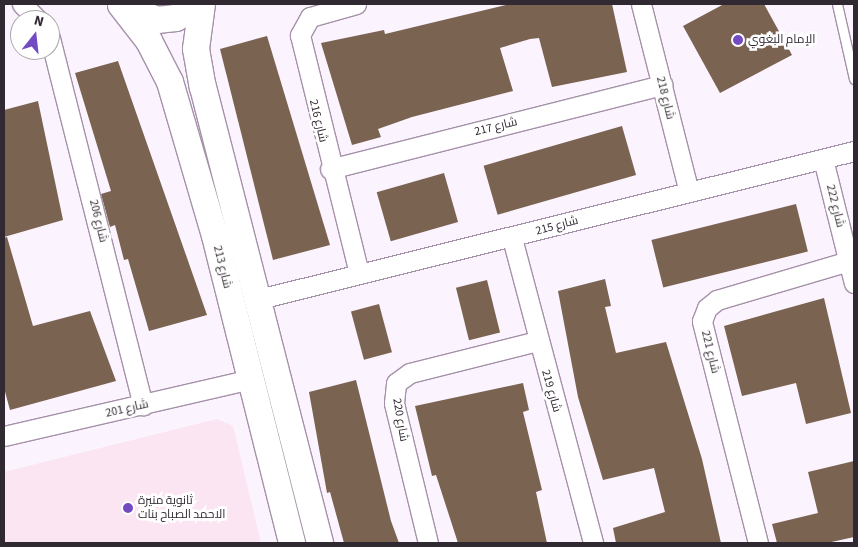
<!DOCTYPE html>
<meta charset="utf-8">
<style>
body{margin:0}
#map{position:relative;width:858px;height:547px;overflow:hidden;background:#fbf3fd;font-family:"Source Sans 3",Cairo,sans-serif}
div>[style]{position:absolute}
.education>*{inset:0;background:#fce5f2}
.building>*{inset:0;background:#7b6352;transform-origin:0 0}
.roads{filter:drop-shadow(1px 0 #a591a9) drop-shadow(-1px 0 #a591a9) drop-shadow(0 1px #a591a9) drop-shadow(0 -1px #a591a9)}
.lane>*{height:9px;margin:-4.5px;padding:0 4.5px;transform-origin:4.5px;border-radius:4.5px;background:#fff}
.street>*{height:19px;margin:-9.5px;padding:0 9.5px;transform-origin:9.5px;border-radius:9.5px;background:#fff}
.secondary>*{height:26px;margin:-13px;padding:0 13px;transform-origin:13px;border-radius:13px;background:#fff}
.dots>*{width:14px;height:14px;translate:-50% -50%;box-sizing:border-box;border:2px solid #fff;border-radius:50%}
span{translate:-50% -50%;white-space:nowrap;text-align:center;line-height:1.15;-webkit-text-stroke:5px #fff;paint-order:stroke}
.poi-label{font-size:12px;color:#312932}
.left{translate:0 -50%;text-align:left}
.street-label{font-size:12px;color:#312932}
.frame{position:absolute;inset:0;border:5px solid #312932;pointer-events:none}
.north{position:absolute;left:10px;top:10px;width:50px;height:50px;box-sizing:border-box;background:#fff;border:1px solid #ada9ad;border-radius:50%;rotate:16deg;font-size:14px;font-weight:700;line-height:20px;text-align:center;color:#312932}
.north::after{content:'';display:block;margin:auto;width:18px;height:22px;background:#734ac2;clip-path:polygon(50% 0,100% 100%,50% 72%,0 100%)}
</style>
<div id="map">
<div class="education">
<div style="clip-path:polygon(217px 419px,233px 426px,261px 543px,4px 543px,4px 472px)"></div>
</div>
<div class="building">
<div style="clip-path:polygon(510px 4px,612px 4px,627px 72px,552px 87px,539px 38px,530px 39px,500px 48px,513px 91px,412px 117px,378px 129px,381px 137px,352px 145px,321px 43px,384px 30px,385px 34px)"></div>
<div style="clip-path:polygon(724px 4px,764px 4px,792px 55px,720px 93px,683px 26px)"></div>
<div style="clip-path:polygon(267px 36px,330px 245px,273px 260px,220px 49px)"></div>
<div style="clip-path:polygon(118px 61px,207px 315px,149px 331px,128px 259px,124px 260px,115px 225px,110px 227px,101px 194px,111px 191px,75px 73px)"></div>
<div style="clip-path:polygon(38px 101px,63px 220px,4px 237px,4px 110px)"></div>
<div style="left:622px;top:126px;width:51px;height:144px;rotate:74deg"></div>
<div style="left:444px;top:173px;width:51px;height:70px;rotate:74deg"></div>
<div style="left:796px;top:204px;width:49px;height:149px;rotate:76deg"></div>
<div style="clip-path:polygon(7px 237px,33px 326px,90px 311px,116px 381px,10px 410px,4px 388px,4px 238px)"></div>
<div style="clip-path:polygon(605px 279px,611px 306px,605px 307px,616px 353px,666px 342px,702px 459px,721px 543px,616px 543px,613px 528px,665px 512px,654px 468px,603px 480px,578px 397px,558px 291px)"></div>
<div style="left:487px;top:280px;width:54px;height:32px;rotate:76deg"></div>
<div style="clip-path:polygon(824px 298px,851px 413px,806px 424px,796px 383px,742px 396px,724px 326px)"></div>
<div style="left:379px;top:304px;width:50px;height:29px;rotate:75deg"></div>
<div style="clip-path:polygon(356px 380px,391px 521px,399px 543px,344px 543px,330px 492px,327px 493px,309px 392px)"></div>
<div style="clip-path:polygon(523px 383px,529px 410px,523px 412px,542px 490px,536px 492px,547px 543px,458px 543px,436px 475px,432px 476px,415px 406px)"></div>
<div style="clip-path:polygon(854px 461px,854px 537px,827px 543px,777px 543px,772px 524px,818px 513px,808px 472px)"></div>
</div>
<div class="roads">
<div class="lane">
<div style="left:837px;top:4px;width:77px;rotate:77.2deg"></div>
</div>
<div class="street">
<div style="left:22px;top:4px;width:23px;rotate:45deg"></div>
<div style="left:356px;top:4px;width:48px;rotate:164.2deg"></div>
<div style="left:310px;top:17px;width:21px;rotate:119deg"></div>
<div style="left:300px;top:35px;width:245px;rotate:76.1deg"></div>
<div style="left:641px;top:4px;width:194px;rotate:75.7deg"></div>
<div style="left:50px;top:38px;width:379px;rotate:75.8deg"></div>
<div style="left:823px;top:159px;width:128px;rotate:76deg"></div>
<div style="left:330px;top:169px;width:343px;rotate:-14.2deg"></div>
<div style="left:512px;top:238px;width:316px;rotate:75.1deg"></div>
<div style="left:259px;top:299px;width:613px;rotate:-13.97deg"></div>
<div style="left:4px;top:436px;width:253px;rotate:-13deg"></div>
<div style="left:428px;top:543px;width:144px;rotate:-103.7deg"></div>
<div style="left:394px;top:403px;width:20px;rotate:-84deg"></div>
<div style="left:396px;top:383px;width:17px;rotate:-36deg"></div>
<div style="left:410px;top:373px;width:131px;rotate:-14.1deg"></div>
<div style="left:758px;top:543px;width:229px;rotate:-104.2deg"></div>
<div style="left:702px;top:321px;width:14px;rotate:-69deg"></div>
<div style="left:707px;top:308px;width:13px;rotate:-39deg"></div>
<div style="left:717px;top:300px;width:138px;rotate:-16.5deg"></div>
</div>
<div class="secondary">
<div style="left:202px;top:4px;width:45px;rotate:97.6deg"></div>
<div style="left:196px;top:49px;width:39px;rotate:80deg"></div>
<div style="left:203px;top:87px;width:471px;rotate:75.6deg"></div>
<div style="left:121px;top:5px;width:46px;rotate:52.1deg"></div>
<div style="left:149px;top:41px;width:46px;rotate:62.9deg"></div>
<div style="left:170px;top:82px;width:160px;rotate:73.7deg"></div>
<div style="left:215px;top:236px;width:317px;rotate:75.9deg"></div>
<div style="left:125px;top:7px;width:35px;rotate:22deg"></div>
<div style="left:157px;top:20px;width:19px;rotate:-6deg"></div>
<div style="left:176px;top:18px;width:29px;rotate:-29deg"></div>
</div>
</div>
<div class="dots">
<div style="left:738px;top:40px;background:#734ac2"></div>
<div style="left:128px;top:508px;background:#734ac2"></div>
</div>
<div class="poi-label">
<span class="left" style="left:748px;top:40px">الإمام البغوي</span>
<span class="left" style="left:138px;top:508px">ثانوية منيرة<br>الاحمد الصباح بنات</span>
</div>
<div class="street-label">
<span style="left:665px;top:98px;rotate:76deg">شارع 218</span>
<span style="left:318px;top:121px;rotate:76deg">شارع 216</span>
<span style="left:496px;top:127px;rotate:-14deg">شارع 217</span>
<span style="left:835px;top:206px;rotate:76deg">شارع 222</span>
<span style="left:98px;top:221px;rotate:76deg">شارع 206</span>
<span style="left:557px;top:226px;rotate:-15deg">شارع 215</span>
<span style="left:222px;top:267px;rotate:76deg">شارع 213</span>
<span style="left:710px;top:352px;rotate:76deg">شارع 221</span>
<span style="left:551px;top:391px;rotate:74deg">شارع 219</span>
<span style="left:127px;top:409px;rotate:-13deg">شارع 201</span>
<span style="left:400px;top:420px;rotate:80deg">شارع 220</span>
</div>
<div class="frame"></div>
<div class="north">N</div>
</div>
